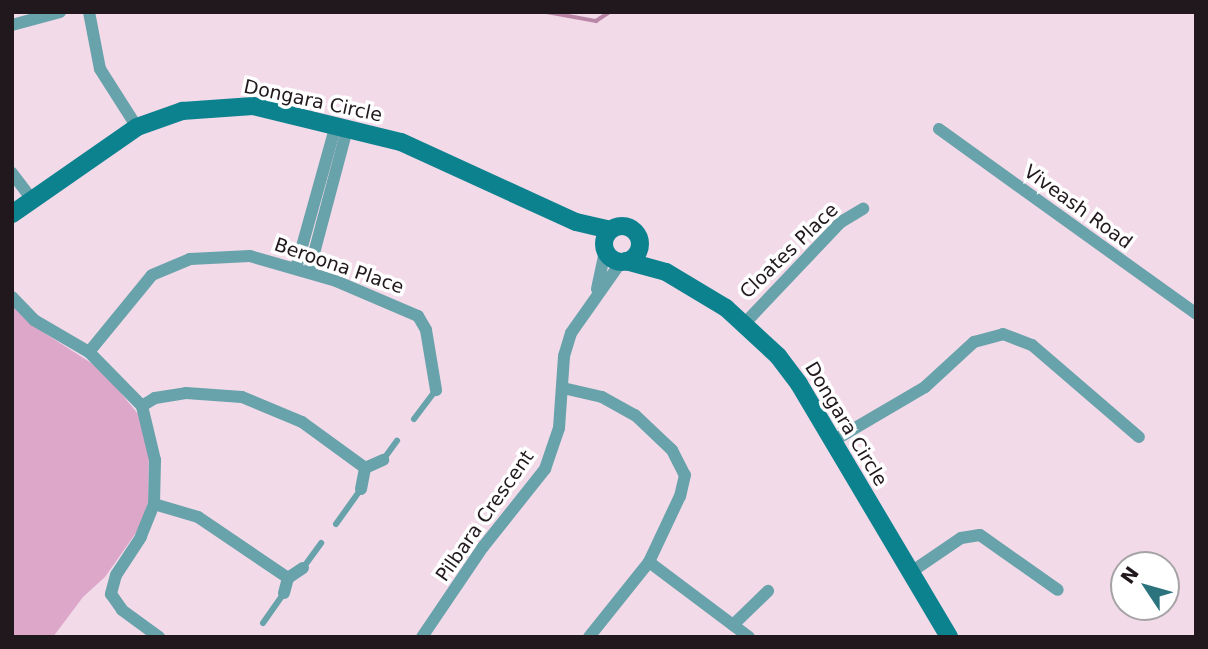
<!DOCTYPE html>
<style>
body{margin:0}
#map{position:relative;width:1208px;height:649px;overflow:hidden;background:#f2dae9;font-family:"DejaVu Sans",sans-serif}
div>[style]{position:absolute}
.green>*{inset:0;background:#dca7c9}
.stream>*{height:3.5px;margin:-1.75px;padding:0 1.75px;transform-origin:1.75px;border-radius:1.75px;background:#b986a7}
.lane>*{height:6px;margin:-3px;padding:0 3px;transform-origin:3px;border-radius:3px;background:#68a2aa}
.street>*{height:12px;margin:-6px;padding:0 6px;transform-origin:6px;border-radius:6px;background:#68a2aa}
.secondary>*{height:18px;margin:-9px;padding:0 9px;transform-origin:9px;border-radius:9px;background:#0d828f}
.secondary>.ring{margin:-9px;padding:0;box-sizing:content-box;background:none;border:18px solid #0d828f;border-radius:50%}
span{translate:-50% -50%;white-space:nowrap;text-align:center;line-height:1.15;-webkit-text-stroke:7px #fff;paint-order:stroke}
.street-label{font-size:19px;color:#21181d}
.frame{position:absolute;inset:0;border:14px solid #21181d;pointer-events:none}
.north{position:absolute;left:1110px;top:551px;width:70px;height:70px;box-sizing:border-box;background:#fff;border:2px solid #a6a3a5;border-radius:50%;rotate:306deg;font-size:19px;font-weight:700;line-height:28px;text-align:center;color:#21181d}
.north::after{content:'';display:block;margin:auto;width:24px;height:32px;background:#2b737d;clip-path:polygon(50% 0,100% 100%,50% 72%,0 100%)}
</style>
<div id="map">
<div class="green">
<div style="clip-path:polygon(12px 305px,32px 325px,102px 370px,138px 414px,149px 450px,148px 502px,140px 527px,105px 577px,83px 597px,53px 637px,12px 637px)"></div>
</div>
<div class="stream">
<div style="left:547px;top:12px;width:50px;rotate:10.4deg"></div>
<div style="left:596px;top:21px;width:17px;rotate:-33deg"></div>
</div>
<div class="lane">
<div style="left:414px;top:419px;width:36px;rotate:-53deg"></div>
<div style="left:383px;top:460px;width:24px;rotate:-54deg"></div>
<div style="left:336px;top:524px;width:43px;rotate:-54.5deg"></div>
<div style="left:303px;top:568px;width:31px;rotate:-54deg"></div>
<div style="left:263px;top:623px;width:37px;rotate:-55deg"></div>
</div>
<div class="street">
<div style="left:89px;top:12px;width:58px;rotate:79.1deg"></div>
<div style="left:100px;top:69px;width:69px;rotate:57.5deg"></div>
<div style="left:12px;top:25px;width:50px;rotate:-15.2deg"></div>
<div style="left:939px;top:129px;width:317px;rotate:35.7deg"></div>
<div style="left:12px;top:173px;width:34px;rotate:53deg"></div>
<div style="left:296px;top:268px;width:148px;rotate:-74.4deg"></div>
<div style="left:309px;top:272px;width:148px;rotate:-75.1deg"></div>
<div style="left:597px;top:289px;width:38px;rotate:-78deg"></div>
<div style="left:12px;top:297px;width:32px;rotate:46deg"></div>
<div style="left:34px;top:320px;width:64px;rotate:30.2deg"></div>
<div style="left:89px;top:352px;width:76px;rotate:45.5deg"></div>
<div style="left:142px;top:406px;width:56px;rotate:76.5deg"></div>
<div style="left:155px;top:460px;width:44px;rotate:91.3deg"></div>
<div style="left:154px;top:504px;width:35px;rotate:112deg"></div>
<div style="left:141px;top:537px;width:45px;rotate:123.3deg"></div>
<div style="left:116px;top:575px;width:20px;rotate:105deg"></div>
<div style="left:111px;top:594px;width:19px;rotate:55deg"></div>
<div style="left:122px;top:610px;width:46px;rotate:36.1deg"></div>
<div style="left:745px;top:323px;width:139px;rotate:-46.5deg"></div>
<div style="left:841px;top:222px;width:26px;rotate:-31deg"></div>
<div style="left:89px;top:352px;width:99px;rotate:-50.7deg"></div>
<div style="left:152px;top:275px;width:41px;rotate:-22.8deg"></div>
<div style="left:190px;top:259px;width:60px;rotate:-2.9deg"></div>
<div style="left:250px;top:256px;width:90px;rotate:16.2deg"></div>
<div style="left:336px;top:281px;width:89px;rotate:23.1deg"></div>
<div style="left:418px;top:316px;width:16px;rotate:60deg"></div>
<div style="left:426px;top:330px;width:61px;rotate:80.5deg"></div>
<div style="left:563px;top:388px;width:40px;rotate:13deg"></div>
<div style="left:602px;top:397px;width:38px;rotate:29deg"></div>
<div style="left:635px;top:415px;width:51px;rotate:43.4deg"></div>
<div style="left:672px;top:450px;width:28px;rotate:63deg"></div>
<div style="left:685px;top:475px;width:22px;rotate:103deg"></div>
<div style="left:680px;top:496px;width:73px;rotate:115.2deg"></div>
<div style="left:649px;top:562px;width:96px;rotate:128.7deg"></div>
<div style="left:142px;top:406px;width:15px;rotate:-32deg"></div>
<div style="left:155px;top:398px;width:31px;rotate:-9deg"></div>
<div style="left:186px;top:393px;width:56px;rotate:4.1deg"></div>
<div style="left:242px;top:397px;width:65px;rotate:22.6deg"></div>
<div style="left:302px;top:422px;width:78px;rotate:36.1deg"></div>
<div style="left:833px;top:441px;width:107px;rotate:-30.4deg"></div>
<div style="left:925px;top:387px;width:67px;rotate:-42.6deg"></div>
<div style="left:974px;top:342px;width:30px;rotate:-15deg"></div>
<div style="left:1003px;top:334px;width:31px;rotate:21deg"></div>
<div style="left:1032px;top:345px;width:141px;rotate:40.7deg"></div>
<div style="left:361px;top:489px;width:21px;rotate:-79deg"></div>
<div style="left:365px;top:468px;width:20px;rotate:-24deg"></div>
<div style="left:154px;top:504px;width:46px;rotate:16.5deg"></div>
<div style="left:198px;top:517px;width:109px;rotate:34.1deg"></div>
<div style="left:649px;top:562px;width:125px;rotate:36.9deg"></div>
<div style="left:911px;top:572px;width:60px;rotate:-34.2deg"></div>
<div style="left:961px;top:538px;width:19px;rotate:-9deg"></div>
<div style="left:980px;top:535px;width:95px;rotate:35.2deg"></div>
<div style="left:284px;top:593px;width:16px;rotate:-75deg"></div>
<div style="left:288px;top:578px;width:18px;rotate:-34deg"></div>
<div style="left:733px;top:625px;width:49px;rotate:-44.2deg"></div>
<div style="left:422px;top:637px;width:109px;rotate:-55.9deg"></div>
<div style="left:483px;top:547px;width:100px;rotate:-51.5deg"></div>
<div style="left:545px;top:469px;width:43px;rotate:-71.1deg"></div>
<div style="left:559px;top:428px;width:72px;rotate:-86deg"></div>
<div style="left:564px;top:356px;width:24px;rotate:-73deg"></div>
<div style="left:571px;top:333px;width:87px;rotate:-54.8deg"></div>
</div>
<div class="secondary">
<div style="left:12px;top:214px;width:152px;rotate:-34.8deg"></div>
<div style="left:137px;top:127px;width:48px;rotate:-19.6deg"></div>
<div style="left:182px;top:111px;width:71px;rotate:-4deg"></div>
<div style="left:253px;top:106px;width:152px;rotate:13.7deg"></div>
<div style="left:401px;top:142px;width:192px;rotate:24.6deg"></div>
<div style="left:576px;top:222px;width:35px;rotate:13deg"></div>
<div class="ring" style="left:604px;top:226px;width:18px;height:18px"></div>
<div style="left:626px;top:261px;width:41px;rotate:15.4deg"></div>
<div style="left:666px;top:272px;width:70px;rotate:31deg"></div>
<div style="left:726px;top:308px;width:71px;rotate:42.7deg"></div>
<div style="left:778px;top:356px;width:35px;rotate:53deg"></div>
<div style="left:799px;top:384px;width:294px;rotate:59.3deg"></div>
</div>
<div class="street-label">
<span style="left:313px;top:101px;rotate:12deg">Dongara Circle</span>
<span style="left:1078px;top:207px;rotate:36deg">Viveash Road</span>
<span style="left:789px;top:251px;rotate:-44deg">Cloates Place</span>
<span style="left:339px;top:266px;rotate:19deg">Beroona Place</span>
<span style="left:846px;top:424px;rotate:59deg">Dongara Circle</span>
<span style="left:485px;top:516px;rotate:-55deg">Pilbara Crescent</span>
</div>
<div class="frame"></div>
<div class="north">N</div>
</div>
